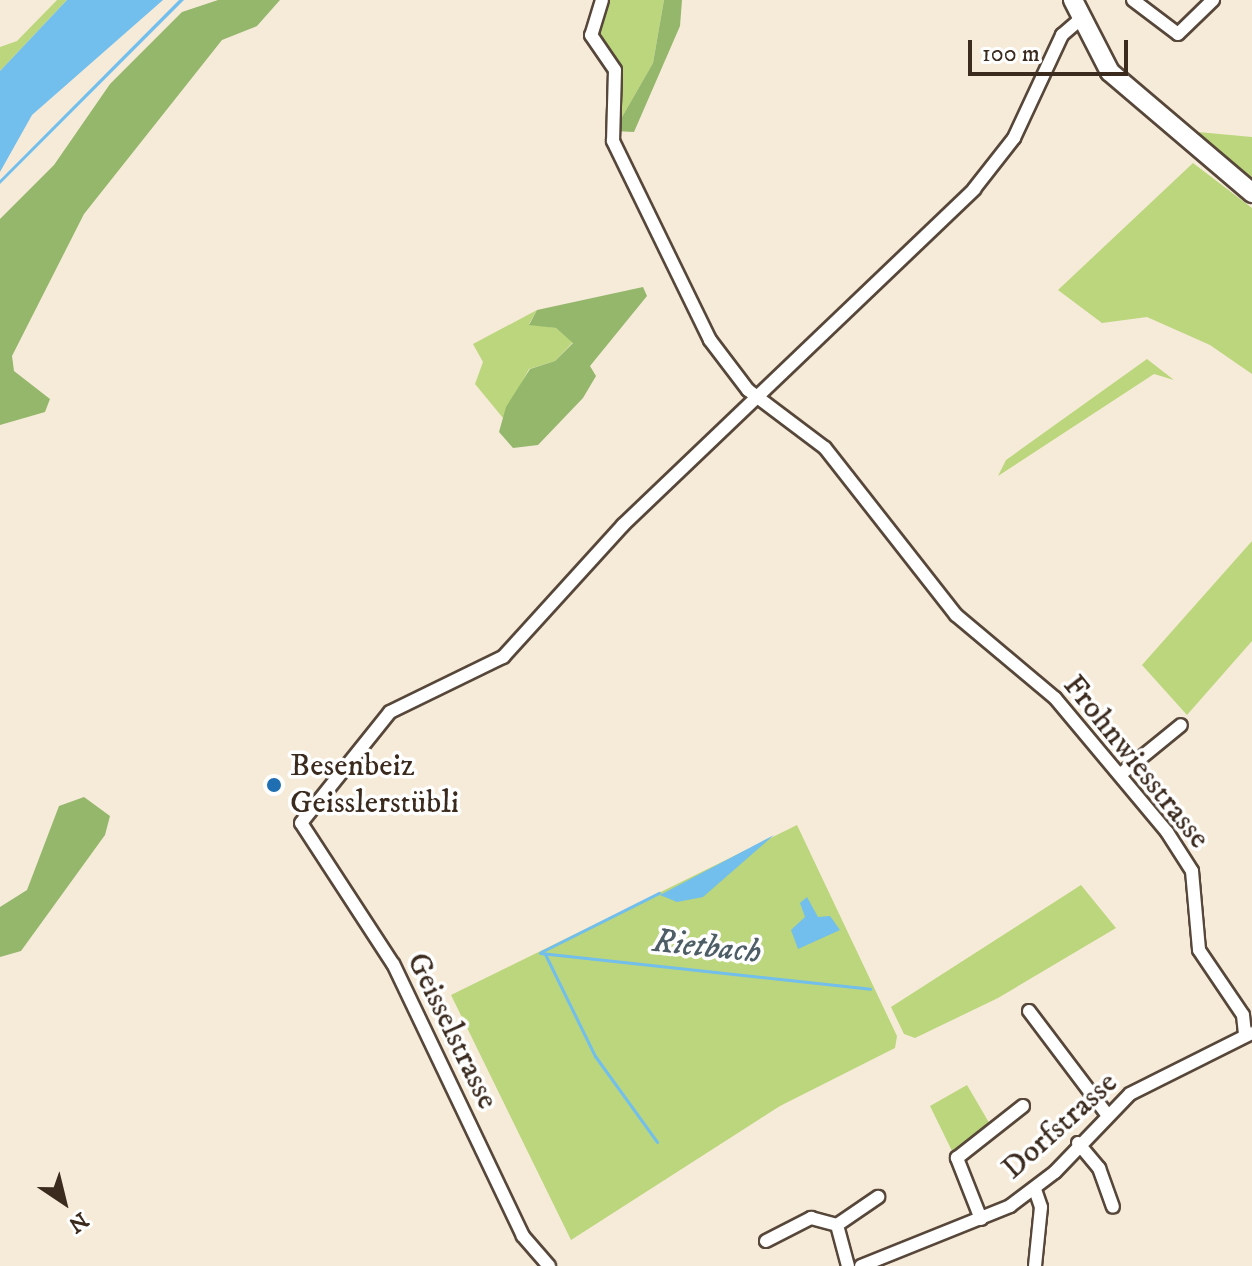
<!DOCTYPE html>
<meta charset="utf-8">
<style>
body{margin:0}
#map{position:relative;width:1252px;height:1266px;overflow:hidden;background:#f6ebd8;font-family:"IM FELL DW Pica",serif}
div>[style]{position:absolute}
.green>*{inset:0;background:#bbd67c}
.forest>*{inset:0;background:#94b76c}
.water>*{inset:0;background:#72beec}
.stream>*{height:3px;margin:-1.5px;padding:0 1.5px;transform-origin:1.5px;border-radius:1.5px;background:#72beec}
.roads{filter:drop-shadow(2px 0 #57473a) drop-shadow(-2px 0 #57473a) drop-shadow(0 2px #57473a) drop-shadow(0 -2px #57473a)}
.street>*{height:12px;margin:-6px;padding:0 6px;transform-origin:6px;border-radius:6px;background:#fff}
.secondary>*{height:18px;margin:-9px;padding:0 9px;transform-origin:9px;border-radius:9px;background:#fff}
.dots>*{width:22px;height:22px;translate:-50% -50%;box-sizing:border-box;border:4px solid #fff;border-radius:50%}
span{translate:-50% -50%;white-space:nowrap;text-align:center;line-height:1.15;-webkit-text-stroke:7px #fff;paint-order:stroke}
.street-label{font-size:32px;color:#3b2a1e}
.poi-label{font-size:32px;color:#3b2a1e}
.left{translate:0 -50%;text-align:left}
.water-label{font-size:34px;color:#4e5e66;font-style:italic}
.north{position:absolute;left:24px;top:1162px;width:80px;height:80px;-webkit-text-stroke:6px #fff;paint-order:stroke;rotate:145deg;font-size:22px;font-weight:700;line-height:32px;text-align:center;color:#3b2a1e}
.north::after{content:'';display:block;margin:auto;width:28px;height:36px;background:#3b2a1e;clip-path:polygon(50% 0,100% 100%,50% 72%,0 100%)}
.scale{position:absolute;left:968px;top:40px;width:160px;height:36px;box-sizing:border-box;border:4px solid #3b2a1e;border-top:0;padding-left:10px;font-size:24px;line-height:28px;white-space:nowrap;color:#3b2a1e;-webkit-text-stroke:6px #fff;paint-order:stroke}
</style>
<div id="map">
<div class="green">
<div style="clip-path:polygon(57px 0,67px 0,0 71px,0 47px,17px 41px)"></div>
<div style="clip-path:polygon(605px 0,664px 0,653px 63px,614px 131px,618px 81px,597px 32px)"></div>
<div style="clip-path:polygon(1187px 131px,1252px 137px,1252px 181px)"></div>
<div style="clip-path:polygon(1193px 163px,1252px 208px,1252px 374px,1210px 345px,1147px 317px,1102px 323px,1058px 290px)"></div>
<div style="clip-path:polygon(537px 310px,529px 324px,556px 328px,573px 342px,555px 361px,529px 369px,503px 418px,475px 384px,483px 362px,473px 344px)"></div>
<div style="clip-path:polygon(1147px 359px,1174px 380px,1154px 374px,998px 476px,1006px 460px)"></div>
<div style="clip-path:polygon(1252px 541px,1252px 641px,1187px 715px,1142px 665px)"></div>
<div style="clip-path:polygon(797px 825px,897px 1036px,895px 1048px,780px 1106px,571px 1240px,451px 995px)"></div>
<div style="clip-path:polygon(1081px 885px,1116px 928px,998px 998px,915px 1038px,904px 1034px,891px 1007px)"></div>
<div style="clip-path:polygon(967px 1085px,991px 1126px,954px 1155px,930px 1106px)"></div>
</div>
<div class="forest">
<div style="clip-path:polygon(218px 0,280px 0,257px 26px,222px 40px,84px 214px,12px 356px,14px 371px,50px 399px,45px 412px,0 425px,0 219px,54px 165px,110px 84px,182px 12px)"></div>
<div style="clip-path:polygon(664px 0,682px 0,680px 26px,634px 132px,614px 131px,653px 63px)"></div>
<div style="clip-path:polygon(643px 287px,647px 296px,590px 366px,596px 376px,583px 398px,538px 445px,513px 448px,499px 432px,506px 407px,530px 369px,555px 361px,573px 343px,556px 328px,529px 325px,537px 310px)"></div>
<div style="clip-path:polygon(84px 797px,110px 816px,105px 835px,21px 951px,0 957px,0 907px,27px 890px,59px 806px)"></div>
</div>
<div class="water">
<div style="clip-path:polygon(67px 0,163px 0,32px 115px,0 172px,0 71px)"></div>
<div style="clip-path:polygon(179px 0,184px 0,0 184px,0 180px)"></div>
<div style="clip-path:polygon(774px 835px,703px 897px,677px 902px,660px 895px)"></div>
<div style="clip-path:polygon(807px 897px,818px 917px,830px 916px,840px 930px,798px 949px,791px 930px,805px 917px,800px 903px)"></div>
</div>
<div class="stream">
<div style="left:541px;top:952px;width:132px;rotate:-26.6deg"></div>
<div style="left:540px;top:953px;width:332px;rotate:6.2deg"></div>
<div style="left:545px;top:954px;width:114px;rotate:63.9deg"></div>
<div style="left:595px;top:1056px;width:106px;rotate:54.2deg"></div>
</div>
<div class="roads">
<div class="street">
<div style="left:602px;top:0;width:37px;rotate:107deg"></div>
<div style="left:591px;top:35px;width:42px;rotate:55.6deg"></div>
<div style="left:615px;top:70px;width:71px;rotate:91.6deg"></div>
<div style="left:613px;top:141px;width:221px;rotate:64deg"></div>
<div style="left:710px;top:340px;width:63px;rotate:52.8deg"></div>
<div style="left:748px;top:390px;width:96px;rotate:37deg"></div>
<div style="left:825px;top:448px;width:212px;rotate:51.9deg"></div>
<div style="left:956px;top:615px;width:129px;rotate:40deg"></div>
<div style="left:1055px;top:698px;width:175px;rotate:50.1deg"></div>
<div style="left:1167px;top:832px;width:46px;rotate:57.3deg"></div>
<div style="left:1192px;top:871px;width:79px;rotate:84.9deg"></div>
<div style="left:1199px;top:950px;width:78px;rotate:55.9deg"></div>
<div style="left:1243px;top:1015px;width:20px;rotate:84deg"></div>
<div style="left:1133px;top:0;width:56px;rotate:37.1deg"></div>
<div style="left:1178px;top:34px;width:49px;rotate:-44.2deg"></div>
<div style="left:1121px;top:774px;width:77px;rotate:-39.2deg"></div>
<div style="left:1029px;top:1011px;width:128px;rotate:53deg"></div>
<div style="left:1078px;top:1143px;width:33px;rotate:50deg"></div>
<div style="left:1099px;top:1168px;width:41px;rotate:70.3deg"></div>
<div style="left:981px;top:1219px;width:66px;rotate:-111.5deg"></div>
<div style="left:957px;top:1158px;width:84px;rotate:-38.2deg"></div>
<div style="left:766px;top:1241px;width:51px;rotate:-27.1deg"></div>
<div style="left:811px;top:1218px;width:27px;rotate:15deg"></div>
<div style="left:549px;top:1266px;width:40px;rotate:-131deg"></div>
<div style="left:523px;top:1236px;width:301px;rotate:-115.5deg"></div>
<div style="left:393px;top:964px;width:168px;rotate:-123.1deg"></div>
<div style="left:301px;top:823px;width:142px;rotate:-51.3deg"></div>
<div style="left:390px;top:712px;width:126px;rotate:-26deg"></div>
<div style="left:503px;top:657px;width:178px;rotate:-47.7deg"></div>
<div style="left:623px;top:525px;width:486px;rotate:-43.7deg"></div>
<div style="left:974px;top:189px;width:65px;rotate:-51.9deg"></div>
<div style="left:1014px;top:138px;width:114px;rotate:-65deg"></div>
<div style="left:1062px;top:35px;width:23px;rotate:-41deg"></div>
<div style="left:848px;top:1266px;width:42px;rotate:-105deg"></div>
<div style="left:837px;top:1225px;width:50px;rotate:-34.3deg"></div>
<div style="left:861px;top:1266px;width:161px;rotate:-21.9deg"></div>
<div style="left:1010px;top:1206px;width:56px;rotate:-37.1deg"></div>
<div style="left:1055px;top:1172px;width:108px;rotate:-46.1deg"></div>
<div style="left:1130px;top:1094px;width:136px;rotate:-26.6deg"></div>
<div style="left:1035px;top:1266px;width:59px;rotate:-84.2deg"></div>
<div style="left:1041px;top:1207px;width:18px;rotate:-109deg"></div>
</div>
<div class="secondary">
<div style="left:1073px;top:0;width:81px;rotate:62.8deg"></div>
<div style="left:1110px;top:72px;width:187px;rotate:40.4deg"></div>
</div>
</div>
<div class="dots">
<div style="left:274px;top:785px;background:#1f6fb2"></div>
</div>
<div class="street-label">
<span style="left:1136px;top:762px;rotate:51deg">Frohnwiesstrasse</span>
<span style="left:452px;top:1031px;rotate:64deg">Geisselstrasse</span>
<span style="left:1060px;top:1126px;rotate:-42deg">Dorfstrasse</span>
</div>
<div class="poi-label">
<span class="left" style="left:290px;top:785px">Besenbeiz<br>Geisslerstübli</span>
</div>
<div class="water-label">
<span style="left:707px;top:947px;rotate:6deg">Rietbach</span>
</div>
<div class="north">N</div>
<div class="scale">100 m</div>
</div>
